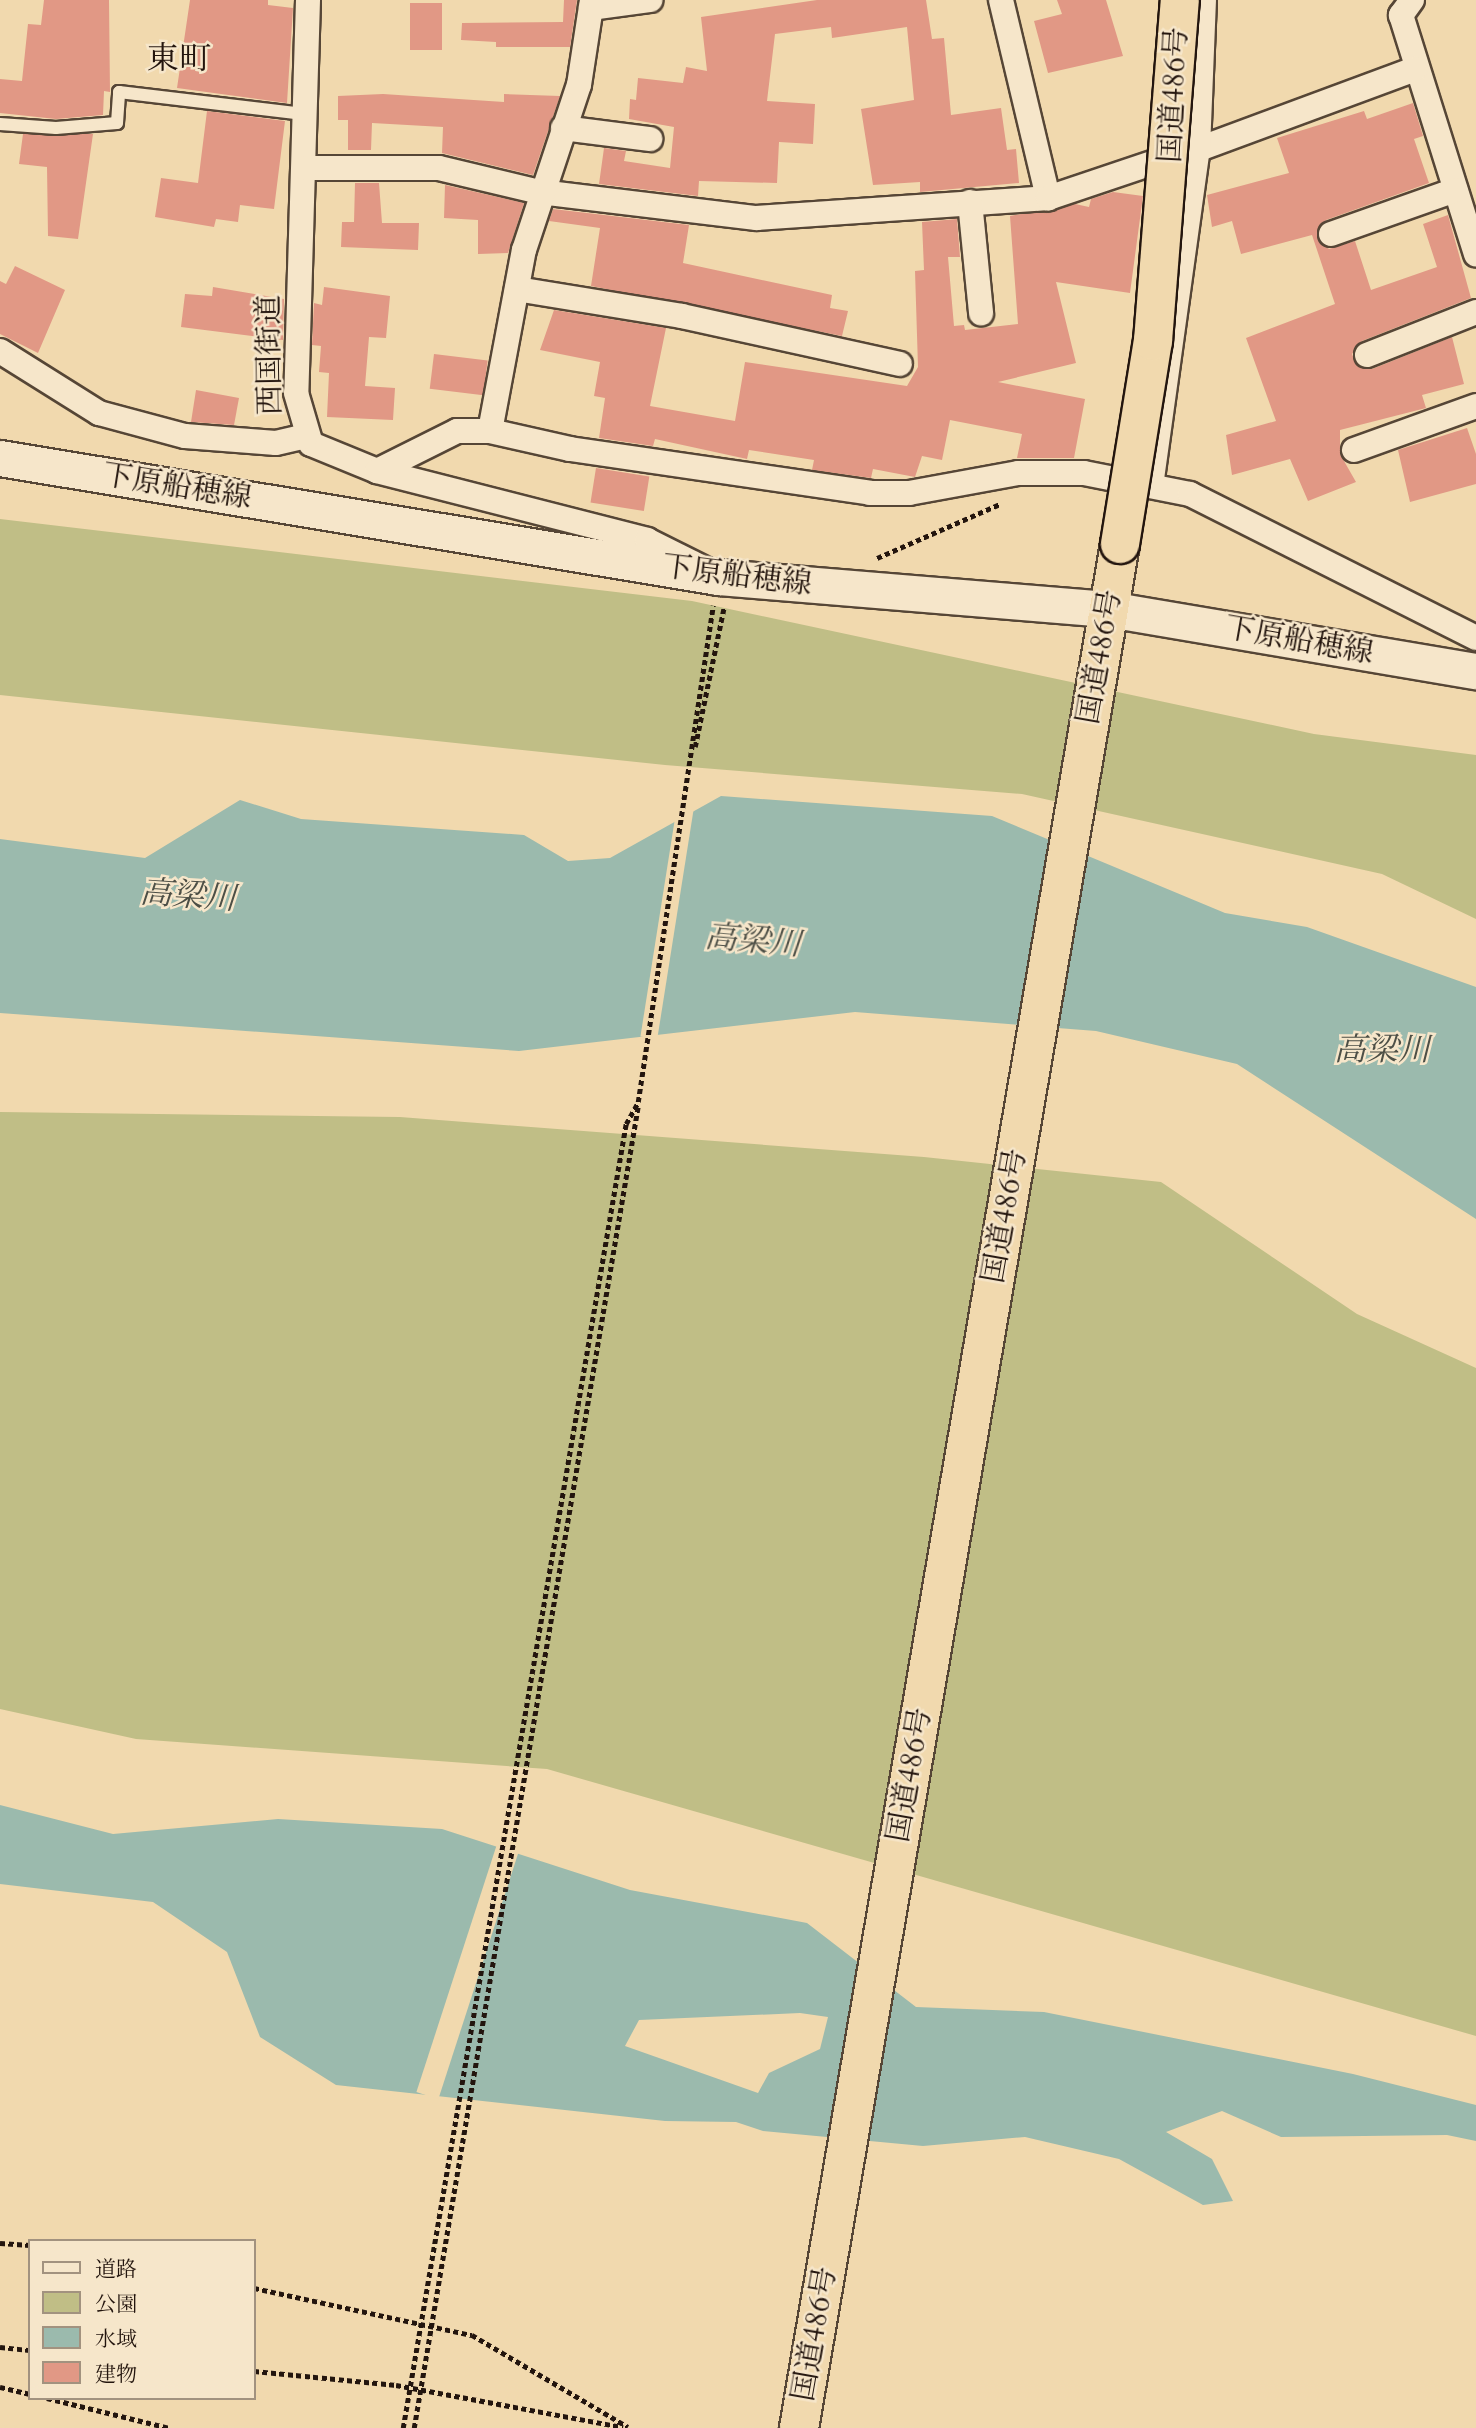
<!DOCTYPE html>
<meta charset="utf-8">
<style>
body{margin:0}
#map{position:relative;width:1476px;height:2428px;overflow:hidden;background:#f1d9ae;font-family:Cardo,"Noto Serif JP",serif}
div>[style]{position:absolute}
.green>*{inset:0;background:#c0be86}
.water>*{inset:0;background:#9bbaad}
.pier>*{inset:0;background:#f1d9ae;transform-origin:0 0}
.building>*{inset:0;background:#e19885;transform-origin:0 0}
.path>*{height:4.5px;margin-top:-2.25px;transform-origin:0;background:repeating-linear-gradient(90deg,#23150e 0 5px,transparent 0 8.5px)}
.roads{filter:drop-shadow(2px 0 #564636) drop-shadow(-2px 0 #564636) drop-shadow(0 2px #564636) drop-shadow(0 -2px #564636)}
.service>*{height:12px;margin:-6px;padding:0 6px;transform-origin:6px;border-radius:6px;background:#f6e6ca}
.minor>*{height:24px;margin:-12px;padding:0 12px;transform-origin:12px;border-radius:12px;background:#f6e6ca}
.secondary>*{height:35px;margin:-17.5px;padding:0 17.5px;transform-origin:17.5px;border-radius:17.5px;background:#f6e6ca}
.trunk>*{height:38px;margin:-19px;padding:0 19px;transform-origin:19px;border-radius:19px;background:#f1d9ae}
.path-bridge>*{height:4.5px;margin-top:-2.25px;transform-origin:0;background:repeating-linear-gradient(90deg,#23150e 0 5px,transparent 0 8.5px)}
.bridges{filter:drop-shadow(2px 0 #23150e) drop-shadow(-2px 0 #23150e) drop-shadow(0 2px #23150e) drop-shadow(0 -2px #23150e)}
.trunk-bridge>*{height:38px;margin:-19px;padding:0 19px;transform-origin:19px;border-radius:19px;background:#f1d9ae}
span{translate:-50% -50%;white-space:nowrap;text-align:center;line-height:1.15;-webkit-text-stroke:5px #f6e6ca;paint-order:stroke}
.street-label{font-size:30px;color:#23150e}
.neighbourhood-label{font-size:32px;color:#23150e}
.water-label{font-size:32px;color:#4d4f46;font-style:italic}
.legend{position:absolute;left:28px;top:2239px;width:228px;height:161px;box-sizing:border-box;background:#f6e6ca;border:2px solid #a2927f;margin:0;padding:9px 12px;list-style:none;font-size:21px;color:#23150e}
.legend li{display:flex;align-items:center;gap:14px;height:35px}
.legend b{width:35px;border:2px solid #a2927f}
</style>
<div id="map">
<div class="green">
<div style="clip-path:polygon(0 519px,692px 601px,1314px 734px,1476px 755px,1476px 919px,1382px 874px,1022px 794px,665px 765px,0 695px)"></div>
<div style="clip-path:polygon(0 1112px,400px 1117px,924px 1157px,1161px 1182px,1357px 1314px,1476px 1368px,1476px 2036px,547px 1769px,136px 1739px,0 1709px)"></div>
</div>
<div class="water">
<div style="clip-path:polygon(721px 796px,992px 816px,1225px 913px,1307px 927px,1476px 987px,1476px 1219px,1237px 1064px,1096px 1031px,855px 1012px,519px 1051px,0 1013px,0 839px,145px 858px,240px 800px,301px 819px,524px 835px,568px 861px,610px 858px)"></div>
<div style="clip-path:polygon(evenodd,0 1805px,113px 1834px,278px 1819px,442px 1829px,630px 1890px,807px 1923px,916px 2007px,1044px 2012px,1353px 2074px,1476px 2105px,1476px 2141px,1447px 2135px,1281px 2137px,1222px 2111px,1166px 2132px,1212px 2159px,1233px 2201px,1203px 2205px,1119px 2159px,1025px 2137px,923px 2146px,763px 2131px,736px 2122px,665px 2121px,336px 2085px,260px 2037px,227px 1952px,153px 1902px,0 1884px,0 1805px,800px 2013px,828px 2017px,820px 2049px,769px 2073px,758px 2093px,625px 2046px,639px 2020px,800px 2013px)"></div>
</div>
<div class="pier">
<div style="left:694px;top:807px;width:235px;height:17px;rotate:99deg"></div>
<div style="left:498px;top:1841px;width:23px;height:264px;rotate:18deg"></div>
</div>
<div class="building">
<div style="clip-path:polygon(44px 0,109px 0,110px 92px,104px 91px,103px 115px,56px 119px,0 113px,0 79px,22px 81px,28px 24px,41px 25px)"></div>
<div style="clip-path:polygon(190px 0,268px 0,268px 5px,293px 8px,287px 103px,177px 88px)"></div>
<div style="clip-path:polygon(564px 0,577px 0,570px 47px,496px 47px,496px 42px,461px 40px,462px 23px,563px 22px)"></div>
<div style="clip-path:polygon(817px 0,926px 0,932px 39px,944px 38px,951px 115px,1001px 108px,1007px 150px,1016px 149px,1019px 183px,920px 192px,920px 182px,873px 185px,861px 109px,914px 100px,907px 27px,832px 38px,831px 27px,775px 34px,767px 101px,815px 104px,813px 144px,779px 142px,777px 183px,699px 181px,698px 196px,599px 184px,604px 148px,626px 151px,624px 161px,670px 168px,674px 127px,629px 119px,630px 99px,636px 100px,638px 78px,683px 83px,686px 67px,707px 71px,701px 17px)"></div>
<div style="clip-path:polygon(1057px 0,1106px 0,1123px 56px,1048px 73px,1034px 21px,1062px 14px)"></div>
<div style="left:410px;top:3px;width:32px;height:47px"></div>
<div style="clip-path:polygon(383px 94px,504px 102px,504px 94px,560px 96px,533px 175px,442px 153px,443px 127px,372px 123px,371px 150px,348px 150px,348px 120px,338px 120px,338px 96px)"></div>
<div style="clip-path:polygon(1413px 103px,1423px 136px,1414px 139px,1429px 183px,1326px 220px,1317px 238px,1329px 249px,1355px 241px,1371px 290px,1437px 267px,1423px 224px,1448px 215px,1471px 298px,1362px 341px,1352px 354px,1357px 366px,1372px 369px,1452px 337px,1464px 384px,1422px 395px,1426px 408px,1340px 430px,1340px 454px,1356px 482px,1308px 501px,1290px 459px,1232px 475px,1226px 435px,1276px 421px,1246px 338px,1335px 304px,1312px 235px,1241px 254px,1232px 221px,1212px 227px,1207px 195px,1289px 173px,1277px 138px,1364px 111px,1367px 119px)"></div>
<div style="clip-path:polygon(207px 111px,285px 121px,274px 209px,240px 205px,238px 222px,216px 219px,214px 227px,155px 217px,161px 178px,198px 183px)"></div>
<div style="clip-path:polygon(23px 134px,93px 134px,78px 239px,48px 236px,47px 167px,19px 164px)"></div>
<div style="clip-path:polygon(355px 183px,379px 183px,382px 223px,419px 223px,418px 250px,341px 247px,342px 222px,354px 222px)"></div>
<div style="clip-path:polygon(445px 185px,524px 203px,508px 253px,478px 254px,478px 220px,444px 218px)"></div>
<div style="clip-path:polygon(1113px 192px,1143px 196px,1130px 293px,1056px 282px,1076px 363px,998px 382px,1085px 399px,1074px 458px,1017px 458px,1022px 434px,950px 420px,942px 460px,922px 456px,915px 477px,873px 469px,871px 478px,812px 470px,814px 460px,749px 450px,747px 459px,655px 439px,653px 446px,599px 438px,605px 398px,594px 396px,600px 362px,540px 350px,554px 310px,666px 328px,650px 406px,735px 421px,745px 362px,907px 386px,918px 367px,915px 271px,924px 270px,922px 222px,957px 219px,960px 257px,948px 257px,954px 326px,964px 325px,965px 330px,1018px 324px,1010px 216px,1075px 204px,1089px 207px,1091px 199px)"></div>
<div style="clip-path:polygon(553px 209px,689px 225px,683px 263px,832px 295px,830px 308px,848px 311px,842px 336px,591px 286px,600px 228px,549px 221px)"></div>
<div style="clip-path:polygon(15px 266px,65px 290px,38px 353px,0 334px,0 281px,6px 284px)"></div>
<div style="clip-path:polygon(213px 287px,284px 299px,283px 340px,181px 327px,185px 294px,212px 296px)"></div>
<div style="clip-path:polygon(324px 287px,390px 296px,386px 338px,369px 337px,365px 386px,395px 388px,393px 420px,327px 417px,329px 373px,319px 372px,321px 346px,312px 345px,314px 303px,322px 305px)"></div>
<div style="left:434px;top:354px;width:54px;height:35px;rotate:7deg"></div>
<div style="clip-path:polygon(196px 390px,239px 398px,234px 425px,191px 422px)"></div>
<div style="clip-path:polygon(1467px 428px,1476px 454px,1476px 484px,1410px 502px,1398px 450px)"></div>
<div style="left:596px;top:468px;width:54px;height:35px;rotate:9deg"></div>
</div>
<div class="path">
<div style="left:877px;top:558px;width:134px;rotate:-23.7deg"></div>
<div style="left:695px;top:747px;width:143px;rotate:-78.3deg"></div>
<div style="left:638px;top:1102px;width:502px;rotate:-81.4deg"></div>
<div style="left:0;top:2243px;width:30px;rotate:4deg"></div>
<div style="left:254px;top:2288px;width:223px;rotate:12.2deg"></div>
<div style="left:472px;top:2335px;width:181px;rotate:30.5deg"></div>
<div style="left:0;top:2347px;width:30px;rotate:6deg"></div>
<div style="left:254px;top:2371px;width:143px;rotate:5.6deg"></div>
<div style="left:396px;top:2385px;width:231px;rotate:10.5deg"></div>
<div style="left:0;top:2387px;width:31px;rotate:13deg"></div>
<div style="left:47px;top:2398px;width:126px;rotate:13.8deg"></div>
</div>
<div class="roads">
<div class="service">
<div style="left:0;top:124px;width:56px;rotate:4.1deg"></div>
<div style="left:56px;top:128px;width:61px;rotate:-4.7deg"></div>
<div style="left:117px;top:123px;width:31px;rotate:-86deg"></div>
<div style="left:119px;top:92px;width:186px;rotate:6.8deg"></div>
</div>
<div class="minor">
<div style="left:308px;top:0;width:393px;rotate:91.7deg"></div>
<div style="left:296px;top:393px;width:53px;rotate:73.6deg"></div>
<div style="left:311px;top:444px;width:71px;rotate:22.2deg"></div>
<div style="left:377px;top:471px;width:279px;rotate:14.3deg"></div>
<div style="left:647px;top:540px;width:69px;rotate:26.6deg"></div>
<div style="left:1001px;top:0;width:204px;rotate:76.6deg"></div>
<div style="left:1412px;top:0;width:19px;rotate:126deg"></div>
<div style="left:1401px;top:15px;width:251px;rotate:72.6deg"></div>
<div style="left:591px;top:8px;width:60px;rotate:-7.7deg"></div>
<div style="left:563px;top:128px;width:88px;rotate:7.2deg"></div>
<div style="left:1188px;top:153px;width:242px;rotate:-20.3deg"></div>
<div style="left:305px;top:168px;width:134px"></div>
<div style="left:439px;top:168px;width:104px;rotate:13.4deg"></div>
<div style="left:540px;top:192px;width:218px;rotate:6.9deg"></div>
<div style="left:756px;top:218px;width:293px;rotate:-3.9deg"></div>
<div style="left:1048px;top:198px;width:110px;rotate:-18.6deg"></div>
<div style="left:970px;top:202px;width:112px;rotate:84.3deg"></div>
<div style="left:1331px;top:234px;width:132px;rotate:-19.5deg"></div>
<div style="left:517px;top:289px;width:167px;rotate:9.3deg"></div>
<div style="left:682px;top:316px;width:223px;rotate:12.4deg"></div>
<div style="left:0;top:351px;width:117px;rotate:32.1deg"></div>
<div style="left:99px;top:413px;width:89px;rotate:15deg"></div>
<div style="left:185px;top:436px;width:91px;rotate:4.4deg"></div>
<div style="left:276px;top:443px;width:31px;rotate:-13deg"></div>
<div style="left:1367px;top:355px;width:117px;rotate:-21.5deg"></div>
<div style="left:490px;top:431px;width:184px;rotate:-79.4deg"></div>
<div style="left:524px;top:250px;width:174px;rotate:-71.6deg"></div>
<div style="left:579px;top:85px;width:86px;rotate:-81.3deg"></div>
<div style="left:1354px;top:450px;width:130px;rotate:-19.8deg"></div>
<div style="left:377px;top:471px;width:89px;rotate:-26.6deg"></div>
<div style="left:457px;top:431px;width:33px"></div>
<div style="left:490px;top:431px;width:82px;rotate:12.7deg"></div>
<div style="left:570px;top:449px;width:303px;rotate:8.3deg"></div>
<div style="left:870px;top:493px;width:39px"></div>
<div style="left:909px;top:493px;width:111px;rotate:-10.4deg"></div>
<div style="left:1018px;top:473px;width:66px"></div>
<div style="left:1084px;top:473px;width:108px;rotate:11.2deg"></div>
<div style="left:1190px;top:494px;width:320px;rotate:26.7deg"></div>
<div style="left:1151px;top:486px;width:340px;rotate:-82.1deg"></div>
<div style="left:1198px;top:149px;width:149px;rotate:-87.7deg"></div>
</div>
<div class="secondary">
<div style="left:0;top:458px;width:728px;rotate:9.41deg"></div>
<div style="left:718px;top:577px;width:391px;rotate:4.7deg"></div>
<div style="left:1108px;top:609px;width:373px;rotate:9.6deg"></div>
</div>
<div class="trunk">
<div style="left:799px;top:2428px;width:1911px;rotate:-80.33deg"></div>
</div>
</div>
<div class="path-bridge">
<div style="left:403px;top:2428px;width:1323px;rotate:-80.3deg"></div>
<div style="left:626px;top:1124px;width:25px;rotate:-61deg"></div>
<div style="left:414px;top:2428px;width:1341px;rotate:-80.38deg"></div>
</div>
<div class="bridges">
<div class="trunk-bridge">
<div style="left:1120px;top:544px;width:206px;rotate:-80.8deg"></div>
<div style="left:1153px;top:341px;width:342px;rotate:-85.5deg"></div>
</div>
</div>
<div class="street-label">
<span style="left:1174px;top:95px;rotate:-87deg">国道486号</span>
<span style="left:270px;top:355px;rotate:-91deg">西国街道</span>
<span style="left:177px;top:487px;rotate:9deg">下原船穂線</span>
<span style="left:737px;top:576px;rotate:7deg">下原船穂線</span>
<span style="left:1299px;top:641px;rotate:10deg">下原船穂線</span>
<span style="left:1100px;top:657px;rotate:-80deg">国道486号</span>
<span style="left:1005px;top:1216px;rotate:-80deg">国道486号</span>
<span style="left:910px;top:1775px;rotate:-80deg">国道486号</span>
<span style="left:815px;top:2334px;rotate:-80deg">国道486号</span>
</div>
<div class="neighbourhood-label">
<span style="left:179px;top:59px">東町</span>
</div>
<div class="water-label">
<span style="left:188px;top:896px;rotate:4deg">高梁川</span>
<span style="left:753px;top:941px;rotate:5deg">高梁川</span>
<span style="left:1382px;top:1050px">高梁川</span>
</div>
<ul class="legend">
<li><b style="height:9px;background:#f6e6ca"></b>道路</li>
<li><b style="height:19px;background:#c0be86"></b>公園</li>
<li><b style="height:19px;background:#9bbaad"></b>水域</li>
<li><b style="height:19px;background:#e19885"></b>建物</li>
</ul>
</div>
